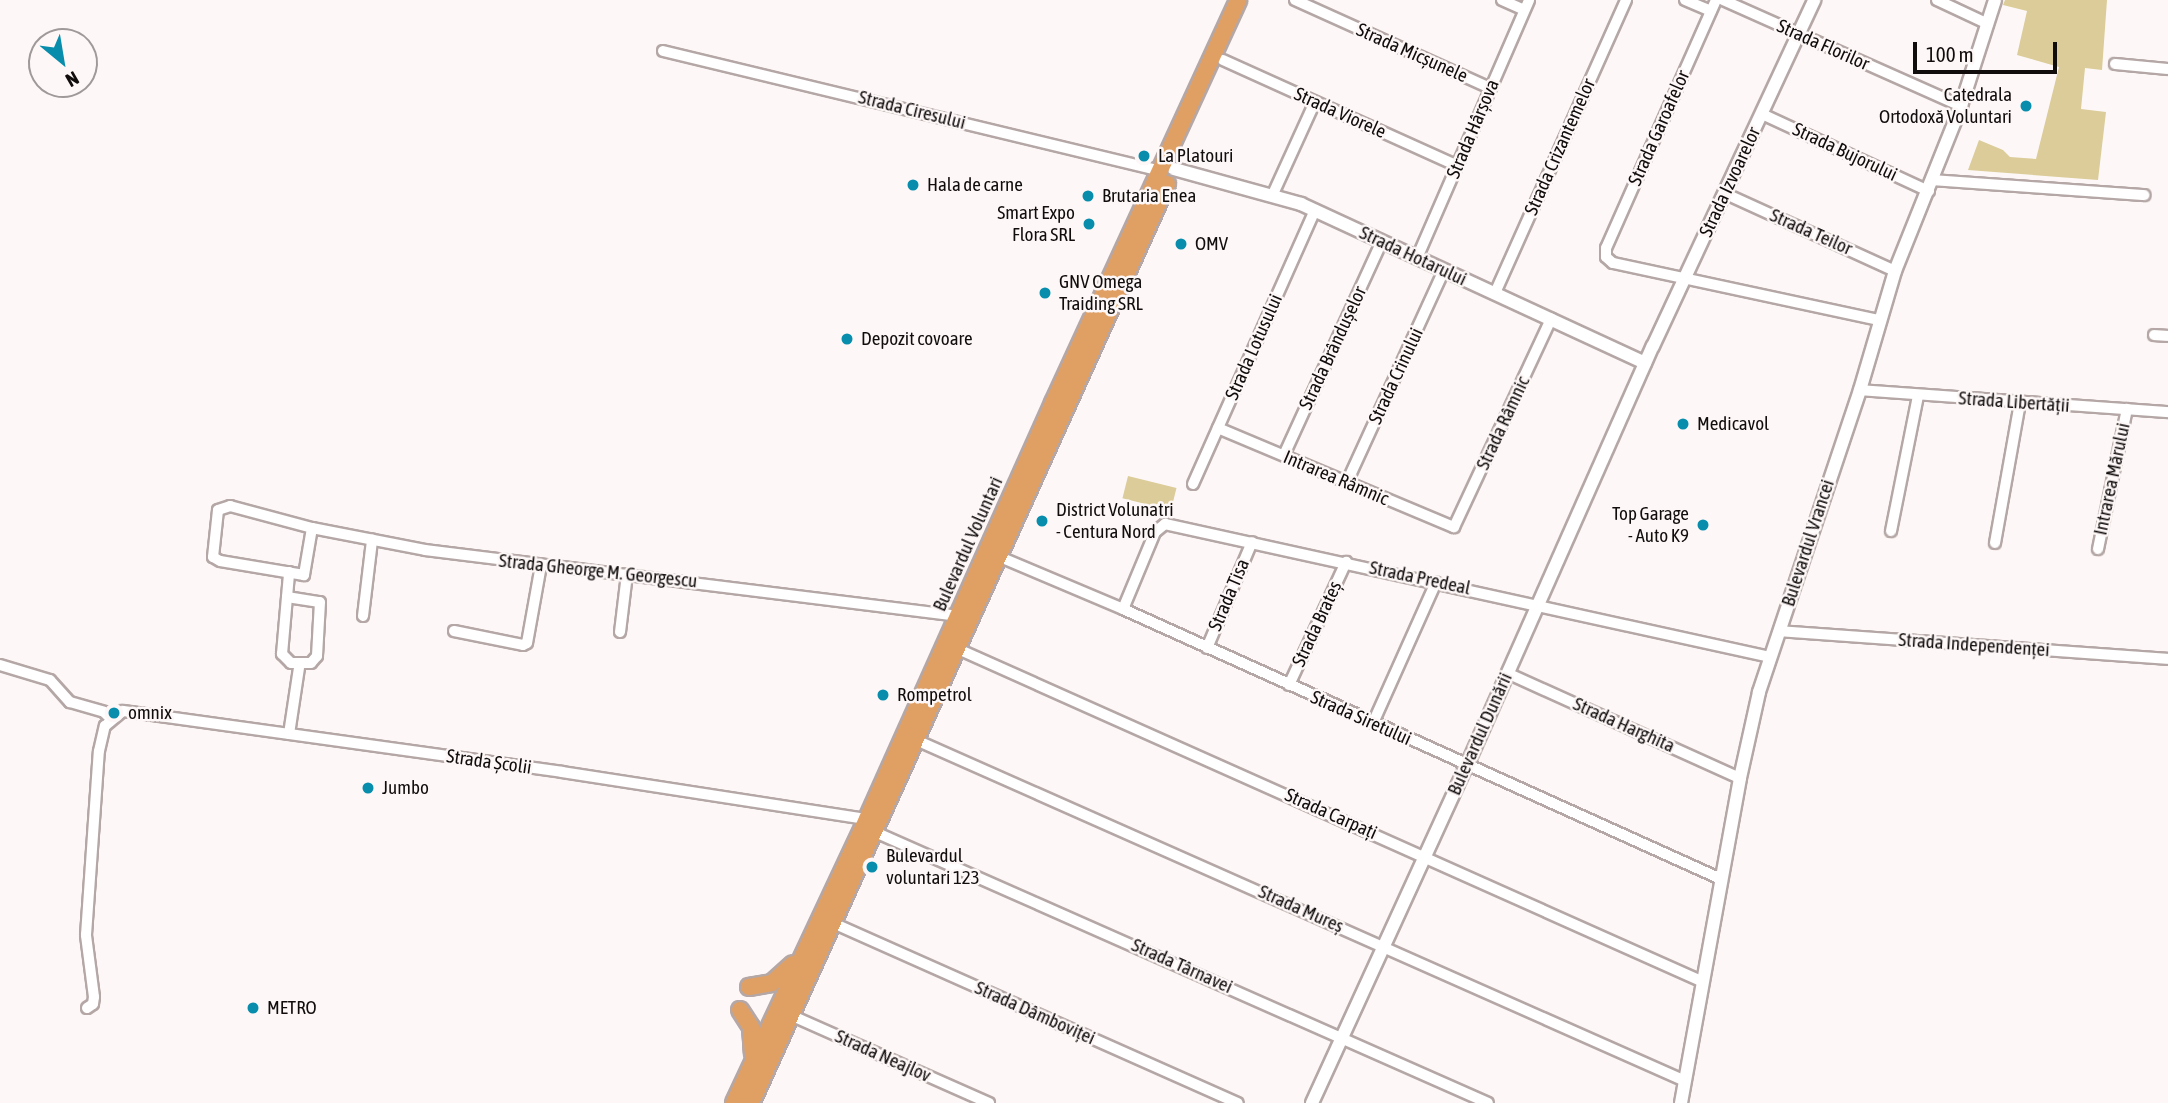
<!DOCTYPE html>
<meta charset="utf-8">
<style>
body{margin:0}
#map{position:relative;width:2168px;height:1103px;overflow:hidden;background:#fdf8f7;font-family:"Asap Condensed",sans-serif}
div>[style]{position:absolute}
.green>*{inset:0;background:#dbcc99;transform-origin:0 0}
.roads{filter:drop-shadow(2px 0 #b4a7a6) drop-shadow(-2px 0 #b4a7a6) drop-shadow(0 2px #b4a7a6) drop-shadow(0 -2px #b4a7a6)}
.minor>*{height:10px;margin:-5px;padding:0 5px;transform-origin:5px;border-radius:5px;background:#fff}
.tertiary>*{height:12px;margin:-6px;padding:0 6px;transform-origin:6px;border-radius:6px;background:#fff}
.trunk>*{height:16px;margin:-8px;padding:0 8px;transform-origin:8px;border-radius:8px;background:#e0a064}
.dots>*{width:19px;height:19px;translate:-50% -50%;box-sizing:border-box;border:4px solid #fdf8f7;border-radius:50%}
span{translate:-50% -50%;white-space:nowrap;text-align:center;line-height:1.15;-webkit-text-stroke:5px #fdf8f7;paint-order:stroke}
.street-label{font-size:19px;color:#110d0c}
.poi-label{font-size:19px;color:#110d0c}
.right{translate:-100% -50%;text-align:right}
.left{translate:0 -50%;text-align:left}
.north{position:absolute;left:28px;top:28px;width:70px;height:70px;box-sizing:border-box;background:#fdf8f7;border:2px solid #9f9a99;border-radius:50%;rotate:150deg;font-size:19px;font-weight:700;line-height:28px;text-align:center;color:#110d0c}
.north::after{content:'';display:block;margin:auto;width:24px;height:32px;background:#088dac;clip-path:polygon(50% 0,100% 100%,50% 72%,0 100%)}
.scale{position:absolute;left:1913px;top:42px;width:144px;height:32px;box-sizing:border-box;border:4px solid #110d0c;border-top:0;padding-left:9px;font-size:21px;line-height:24px;white-space:nowrap;color:#110d0c;-webkit-text-stroke:5px #fdf8f7;paint-order:stroke}
</style>
<div id="map">
<div class="green">
<div style="clip-path:polygon(2005px 0,2107px 0,2102px 70px,2085px 68px,2081px 109px,2106px 112px,2098px 180px,1968px 170px,1979px 140px,2003px 150px,2010px 157px,2036px 159px,2059px 67px,2017px 55px,2027px 11px,2003px 5px)"></div>
<div style="left:1128px;top:476px;width:50px;height:23px;rotate:14deg"></div>
</div>
<div class="roads">
<div class="minor">
<div style="left:1295px;top:0;width:214px;rotate:24.3deg"></div>
<div style="left:1502px;top:0;width:24px;rotate:24deg"></div>
<div style="left:1685px;top:0;width:28px;rotate:23deg"></div>
<div style="left:1716px;top:0;width:271px;rotate:113.9deg"></div>
<div style="left:1606px;top:248px;width:9px;rotate:90deg"></div>
<div style="left:1606px;top:257px;width:9px;rotate:41deg"></div>
<div style="left:1613px;top:263px;width:272px;rotate:12.1deg"></div>
<div style="left:1723px;top:0;width:261px;rotate:24deg"></div>
<div style="left:1937px;top:0;width:56px;rotate:25.2deg"></div>
<div style="left:663px;top:51px;width:512px;rotate:13.55deg"></div>
<div style="left:1223px;top:60px;width:256px;rotate:24.3deg"></div>
<div style="left:2115px;top:64px;width:53px;rotate:5.4deg"></div>
<div style="left:1762px;top:114px;width:184px;rotate:24.8deg"></div>
<div style="left:1933px;top:180px;width:212px;rotate:4.1deg"></div>
<div style="left:1273px;top:194px;width:101px;rotate:-65.5deg"></div>
<div style="left:1726px;top:194px;width:186px;rotate:24.5deg"></div>
<div style="left:1417px;top:258px;width:281px;rotate:-66.5deg"></div>
<div style="left:1495px;top:293px;width:321px;rotate:-65.9deg"></div>
<div style="left:2154px;top:335px;width:14px;rotate:4deg"></div>
<div style="left:1860px;top:390px;width:309px;rotate:4.1deg"></div>
<div style="left:1218px;top:428px;width:256px;rotate:22.8deg"></div>
<div style="left:1454px;top:527px;width:230px;rotate:-65deg"></div>
<div style="left:1284px;top:455px;width:235px;rotate:-65.4deg"></div>
<div style="left:1347px;top:482px;width:233px;rotate:-65.4deg"></div>
<div style="left:1193px;top:484px;width:300px;rotate:-66deg"></div>
<div style="left:312px;top:528px;width:48px;rotate:99.7deg"></div>
<div style="left:304px;top:575px;width:85px;rotate:-170.5deg"></div>
<div style="left:220px;top:561px;width:8px;rotate:-150deg"></div>
<div style="left:213px;top:557px;width:47px;rotate:-83.9deg"></div>
<div style="left:218px;top:510px;width:13px;rotate:-18deg"></div>
<div style="left:230px;top:506px;width:85px;rotate:15deg"></div>
<div style="left:312px;top:528px;width:115px;rotate:11deg"></div>
<div style="left:425px;top:550px;width:538px;rotate:7.05deg"></div>
<div style="left:1891px;top:531px;width:138px;rotate:-78.7deg"></div>
<div style="left:1995px;top:543px;width:142px;rotate:-79.9deg"></div>
<div style="left:2098px;top:549px;width:143px;rotate:-78.3deg"></div>
<div style="left:1000px;top:557px;width:134px;rotate:22.9deg"></div>
<div style="left:1123px;top:609px;width:656px;rotate:24.3deg"></div>
<div style="left:287px;top:597px;width:33px;rotate:9deg"></div>
<div style="left:320px;top:602px;width:54px;rotate:93.2deg"></div>
<div style="left:317px;top:656px;width:9px;rotate:131deg"></div>
<div style="left:311px;top:663px;width:20px;rotate:180deg"></div>
<div style="left:291px;top:663px;width:13px;rotate:-135deg"></div>
<div style="left:282px;top:654px;width:57px;rotate:-85deg"></div>
<div style="left:287px;top:597px;width:25px;rotate:-85deg"></div>
<div style="left:1123px;top:609px;width:83px;rotate:-67.4deg"></div>
<div style="left:1155px;top:532px;width:13px;rotate:-39deg"></div>
<div style="left:1165px;top:524px;width:619px;rotate:12.4deg"></div>
<div style="left:363px;top:616px;width:77px;rotate:-83.2deg"></div>
<div style="left:454px;top:631px;width:70px;rotate:11.5deg"></div>
<div style="left:523px;top:645px;width:4px;rotate:-27deg"></div>
<div style="left:527px;top:643px;width:79px;rotate:-79.8deg"></div>
<div style="left:1779px;top:631px;width:390px;rotate:4.1deg"></div>
<div style="left:620px;top:632px;width:58px;rotate:-83.1deg"></div>
<div style="left:1207px;top:648px;width:115px;rotate:-67deg"></div>
<div style="left:958px;top:649px;width:816px;rotate:24.08deg"></div>
<div style="left:0;top:665px;width:52px;rotate:16.7deg"></div>
<div style="left:50px;top:680px;width:30px;rotate:48deg"></div>
<div style="left:70px;top:702px;width:35px;rotate:16deg"></div>
<div style="left:104px;top:712px;width:10px;rotate:45deg"></div>
<div style="left:1507px;top:673px;width:256px;rotate:24.3deg"></div>
<div style="left:1289px;top:685px;width:136px;rotate:-65.1deg"></div>
<div style="left:1373px;top:723px;width:154px;rotate:-65.9deg"></div>
<div style="left:289px;top:734px;width:67px;rotate:-81.4deg"></div>
<div style="left:916px;top:740px;width:841px;rotate:23.91deg"></div>
<div style="left:875px;top:832px;width:670px;rotate:23.85deg"></div>
<div style="left:833px;top:923px;width:443px;rotate:24deg"></div>
<div style="left:87px;top:1008px;width:7px;rotate:-34deg"></div>
<div style="left:93px;top:1004px;width:7px;rotate:-82deg"></div>
<div style="left:94px;top:997px;width:63px;rotate:-97.4deg"></div>
<div style="left:86px;top:935px;width:184px;rotate:-86deg"></div>
<div style="left:99px;top:751px;width:26px;rotate:-77deg"></div>
<div style="left:105px;top:726px;width:23px;rotate:-40deg"></div>
<div style="left:123px;top:711px;width:443px;rotate:7.9deg"></div>
<div style="left:562px;top:772px;width:309px;rotate:8.8deg"></div>
<div style="left:788px;top:1014px;width:220px;rotate:23.9deg"></div>
</div>
<div class="tertiary">
<div style="left:1174px;top:169px;width:132px;rotate:15.4deg"></div>
<div style="left:1301px;top:204px;width:379px;rotate:24.8deg"></div>
<div style="left:1312px;top:1103px;width:372px;rotate:-65.4deg"></div>
<div style="left:1467px;top:765px;width:458px;rotate:-66.1deg"></div>
<div style="left:1653px;top:346px;width:382px;rotate:-65deg"></div>
<div style="left:1681px;top:1103px;width:330px;rotate:-79.7deg"></div>
<div style="left:1740px;top:778px;width:88px;rotate:-77.5deg"></div>
<div style="left:1759px;top:692px;width:318px;rotate:-71.5deg"></div>
<div style="left:1860px;top:390px;width:124px;rotate:-73.6deg"></div>
<div style="left:1895px;top:271px;width:178px;rotate:-68.2deg"></div>
<div style="left:1961px;top:106px;width:111px;rotate:-72.2deg"></div>
</div>
<div class="trunk">
<div style="left:749px;top:987px;width:23px;rotate:-10deg"></div>
<div style="left:772px;top:983px;width:28px;rotate:-42deg"></div>
<div style="left:740px;top:1010px;width:20px;rotate:57deg"></div>
<div style="left:751px;top:1027px;width:26px;rotate:86deg"></div>
<div style="left:734px;top:1103px;width:314px;rotate:-64.9deg"></div>
<div style="left:867px;top:819px;width:456px;rotate:-65.9deg"></div>
<div style="left:1053px;top:403px;width:443px;rotate:-65.3deg"></div>
<div style="left:751px;top:1103px;width:1009px;rotate:-65.65deg"></div>
</div>
</div>
<div class="dots">
<div style="left:2026px;top:106px;background:#088dac"></div>
<div style="left:1144px;top:156px;background:#088dac"></div>
<div style="left:913px;top:185px;background:#088dac"></div>
<div style="left:1088px;top:196px;background:#088dac"></div>
<div style="left:1089px;top:224px;background:#088dac"></div>
<div style="left:1181px;top:244px;background:#088dac"></div>
<div style="left:1045px;top:293px;background:#088dac"></div>
<div style="left:847px;top:339px;background:#088dac"></div>
<div style="left:1683px;top:424px;background:#088dac"></div>
<div style="left:1042px;top:521px;background:#088dac"></div>
<div style="left:1703px;top:525px;background:#088dac"></div>
<div style="left:883px;top:695px;background:#088dac"></div>
<div style="left:114px;top:713px;background:#088dac"></div>
<div style="left:368px;top:788px;background:#088dac"></div>
<div style="left:872px;top:867px;background:#088dac"></div>
<div style="left:253px;top:1008px;background:#088dac"></div>
</div>
<div class="street-label">
<span style="left:1823px;top:45px;rotate:24deg">Strada Florilor</span>
<span style="left:1412px;top:53px;rotate:24deg">Strada Micșunele</span>
<span style="left:912px;top:110px;rotate:14deg">Strada Ciresului</span>
<span style="left:1340px;top:113px;rotate:24deg">Strada Viorele</span>
<span style="left:1659px;top:128px;rotate:-66deg">Strada Garoafelor</span>
<span style="left:1473px;top:129px;rotate:-67deg">Strada Hârșova</span>
<span style="left:1560px;top:147px;rotate:-66deg">Strada Crizantemelor</span>
<span style="left:1845px;top:152px;rotate:25deg">Strada Bujorului</span>
<span style="left:1730px;top:182px;rotate:-65deg">Strada Izvoarelor</span>
<span style="left:1811px;top:232px;rotate:24deg">Strada Teilor</span>
<span style="left:1413px;top:256px;rotate:25deg">Strada Hotarului</span>
<span style="left:1254px;top:347px;rotate:-66deg">Strada Lotusului</span>
<span style="left:1333px;top:348px;rotate:-65deg">Strada Brândușelor</span>
<span style="left:1396px;top:376px;rotate:-65deg">Strada Crinului</span>
<span style="left:2014px;top:402px;rotate:4deg">Strada Libertății</span>
<span style="left:1503px;top:423px;rotate:-65deg">Strada Râmnic</span>
<span style="left:1336px;top:478px;rotate:23deg">Intrarea Râmnic</span>
<span style="left:2112px;top:479px;rotate:-78deg">Intrarea Mărului</span>
<span style="left:1808px;top:543px;rotate:-72deg">Bulevardul Vrancei</span>
<span style="left:968px;top:544px;rotate:-66deg">Bulevardul Voluntari</span>
<span style="left:598px;top:571px;rotate:6deg">Strada Gheorge M. Georgescu</span>
<span style="left:1420px;top:578px;rotate:12deg">Strada Predeal</span>
<span style="left:1229px;top:595px;rotate:-67deg">Strada Tisa</span>
<span style="left:1317px;top:624px;rotate:-65deg">Strada Brateș</span>
<span style="left:1974px;top:645px;rotate:4deg">Strada Independenței</span>
<span style="left:1361px;top:718px;rotate:24deg">Strada Siretului</span>
<span style="left:1624px;top:725px;rotate:24deg">Strada Harghita</span>
<span style="left:1480px;top:734px;rotate:-66deg">Bulevardul Dunării</span>
<span style="left:489px;top:762px;rotate:8deg">Strada Școlii</span>
<span style="left:1331px;top:814px;rotate:24deg">Strada Carpați</span>
<span style="left:1301px;top:909px;rotate:24deg">Strada Mureș</span>
<span style="left:1182px;top:966px;rotate:24deg">Strada Târnavei</span>
<span style="left:1035px;top:1013px;rotate:24deg">Strada Dâmboviței</span>
<span style="left:883px;top:1056px;rotate:24deg">Strada Neajlov</span>
</div>
<div class="poi-label">
<span class="right" style="left:2012px;top:106px">Catedrala<br>Ortodoxă Voluntari</span>
<span class="left" style="left:1158px;top:156px">La Platouri</span>
<span class="left" style="left:927px;top:185px">Hala de carne</span>
<span class="left" style="left:1102px;top:196px">Brutaria Enea</span>
<span class="right" style="left:1075px;top:224px">Smart Expo<br>Flora SRL</span>
<span class="left" style="left:1195px;top:244px">OMV</span>
<span class="left" style="left:1059px;top:293px">GNV Omega<br>Traiding SRL</span>
<span class="left" style="left:861px;top:339px">Depozit covoare</span>
<span class="left" style="left:1697px;top:424px">Medicavol</span>
<span class="left" style="left:1056px;top:521px">District Volunatri<br>- Centura Nord</span>
<span class="right" style="left:1689px;top:525px">Top Garage<br>- Auto K9</span>
<span class="left" style="left:897px;top:695px">Rompetrol</span>
<span class="left" style="left:128px;top:713px">omnix</span>
<span class="left" style="left:382px;top:788px">Jumbo</span>
<span class="left" style="left:886px;top:867px">Bulevardul<br>voluntari 123</span>
<span class="left" style="left:267px;top:1008px">METRO</span>
</div>
<div class="north">N</div>
<div class="scale">100 m</div>
</div>
